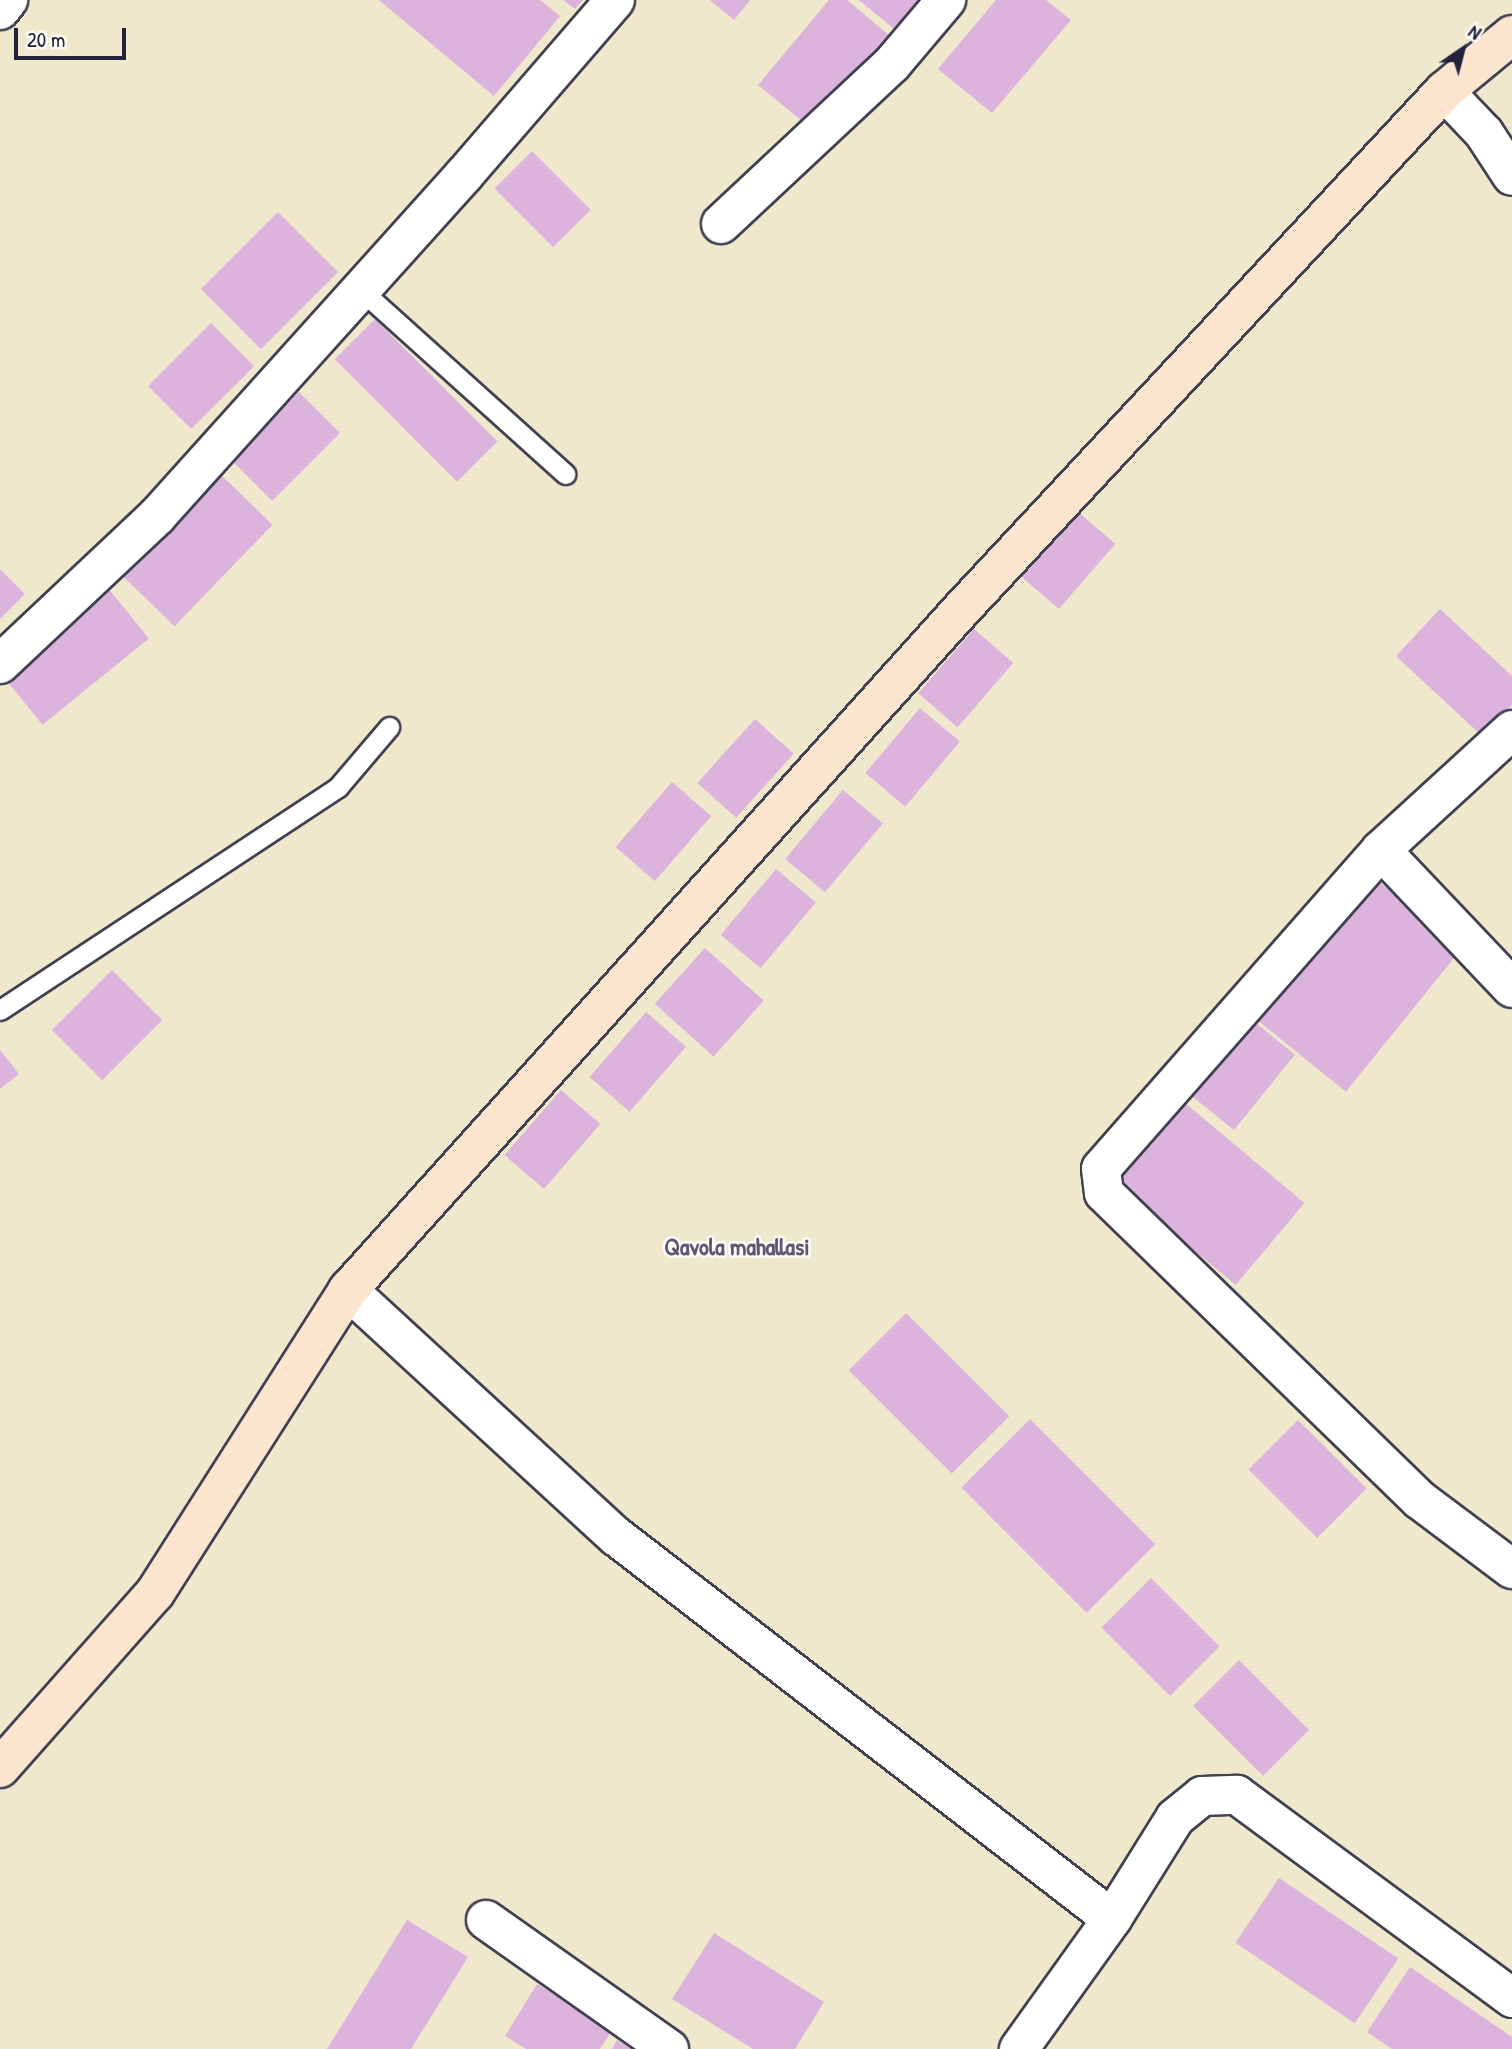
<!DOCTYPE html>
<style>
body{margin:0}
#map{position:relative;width:1512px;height:2049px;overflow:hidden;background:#efe8cd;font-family:"Patrick Hand",sans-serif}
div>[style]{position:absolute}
.building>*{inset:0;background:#dbb3dd;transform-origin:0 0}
.roads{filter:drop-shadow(2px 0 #414051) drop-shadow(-2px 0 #414051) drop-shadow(0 2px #414051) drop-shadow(0 -2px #414051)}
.lane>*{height:19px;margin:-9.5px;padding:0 9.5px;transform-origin:9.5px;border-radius:9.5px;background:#fff}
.street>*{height:38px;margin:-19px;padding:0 19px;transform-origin:19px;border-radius:19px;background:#fff}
.secondary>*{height:38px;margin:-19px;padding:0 19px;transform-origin:19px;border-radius:19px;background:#fce5cf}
span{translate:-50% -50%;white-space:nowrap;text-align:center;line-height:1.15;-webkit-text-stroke:5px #fdfcf7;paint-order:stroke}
.neighbourhood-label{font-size:24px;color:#635574;font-weight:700}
.north{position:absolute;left:1428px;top:14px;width:70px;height:70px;-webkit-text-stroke:5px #fdfcf7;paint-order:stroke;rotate:35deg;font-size:19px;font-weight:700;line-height:28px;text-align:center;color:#22223b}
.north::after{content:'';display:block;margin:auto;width:24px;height:32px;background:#22223b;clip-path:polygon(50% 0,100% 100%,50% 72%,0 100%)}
.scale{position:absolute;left:14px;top:28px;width:112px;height:32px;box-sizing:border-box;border:4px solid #22223b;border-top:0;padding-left:9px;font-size:21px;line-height:24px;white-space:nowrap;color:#22223b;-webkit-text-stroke:5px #fdfcf7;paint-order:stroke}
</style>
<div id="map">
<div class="building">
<div style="clip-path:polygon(379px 0,540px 0,560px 16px,494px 96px)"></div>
<div style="clip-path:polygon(563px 0,583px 0,575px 9px)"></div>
<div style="clip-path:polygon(710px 0,750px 0,734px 20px)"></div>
<div style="clip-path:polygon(829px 0,847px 0,890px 36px,812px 129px,758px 85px)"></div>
<div style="clip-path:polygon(859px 0,929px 0,900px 34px)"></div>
<div style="clip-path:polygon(996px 0,1046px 0,1071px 20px,992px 113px,938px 69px)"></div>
<div style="left:532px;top:151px;width:83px;height:53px;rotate:45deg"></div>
<div style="left:278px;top:212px;width:85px;height:109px;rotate:45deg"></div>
<div style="left:375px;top:319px;width:173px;height:57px;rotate:45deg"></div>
<div style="left:211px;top:323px;width:61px;height:89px;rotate:45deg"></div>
<div style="left:299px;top:392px;width:58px;height:96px;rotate:45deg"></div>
<div style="left:220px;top:474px;width:73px;height:141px;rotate:44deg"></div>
<div style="left:1076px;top:510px;width:52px;height:86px;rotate:41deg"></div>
<div style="clip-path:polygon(0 569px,25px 594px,0 619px)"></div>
<div style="left:108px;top:588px;width:65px;height:137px;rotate:51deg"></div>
<div style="clip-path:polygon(1440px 609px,1512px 676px,1512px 705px,1482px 736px,1396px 656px)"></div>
<div style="left:974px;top:629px;width:52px;height:85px;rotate:41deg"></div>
<div style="left:920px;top:708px;width:52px;height:85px;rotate:40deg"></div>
<div style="left:755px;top:719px;width:52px;height:86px;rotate:42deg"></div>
<div style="left:672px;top:782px;width:52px;height:86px;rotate:41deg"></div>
<div style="left:843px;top:790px;width:52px;height:90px;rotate:40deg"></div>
<div style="left:776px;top:869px;width:52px;height:86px;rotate:40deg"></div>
<div style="left:1373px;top:877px;width:114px;height:184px;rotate:39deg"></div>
<div style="left:705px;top:948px;width:79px;height:75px;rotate:42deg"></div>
<div style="left:112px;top:970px;width:71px;height:85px;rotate:45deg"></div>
<div style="left:646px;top:1012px;width:53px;height:86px;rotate:41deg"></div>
<div style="left:1246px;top:1015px;width:63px;height:97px;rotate:39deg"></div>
<div style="clip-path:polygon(0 1050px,19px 1074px,0 1089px)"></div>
<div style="left:561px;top:1090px;width:52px;height:86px;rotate:41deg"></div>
<div style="left:1178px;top:1097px;width:165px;height:107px;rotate:40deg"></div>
<div style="left:906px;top:1313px;width:146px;height:81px;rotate:45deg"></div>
<div style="left:1030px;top:1419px;width:177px;height:97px;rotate:45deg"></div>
<div style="left:1298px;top:1420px;width:97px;height:70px;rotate:45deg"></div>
<div style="left:1151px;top:1578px;width:97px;height:70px;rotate:45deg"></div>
<div style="left:1239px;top:1660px;width:99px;height:65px;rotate:45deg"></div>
<div style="left:1279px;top:1878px;width:144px;height:78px;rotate:34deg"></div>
<div style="clip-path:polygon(407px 1920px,468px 1957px,411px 2049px,327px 2049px)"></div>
<div style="clip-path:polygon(714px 1933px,824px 2002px,795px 2049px,753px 2049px,672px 1999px)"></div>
<div style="clip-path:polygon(1410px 1967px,1512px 2037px,1512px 2049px,1392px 2049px,1367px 2032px)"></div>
<div style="clip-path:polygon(537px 1984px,612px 2030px,600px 2049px,526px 2049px,505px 2036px)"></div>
<div style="clip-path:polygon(617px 2040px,631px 2049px,612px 2049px)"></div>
</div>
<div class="roads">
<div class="lane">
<div style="left:361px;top:290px;width:275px;rotate:42deg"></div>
<div style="left:0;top:1010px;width:405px;rotate:-33.4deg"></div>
<div style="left:338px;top:787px;width:79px;rotate:-49.6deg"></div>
</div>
<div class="street">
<div style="left:0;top:10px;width:13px;rotate:-51deg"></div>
<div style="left:1444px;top:91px;width:58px;rotate:46.4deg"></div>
<div style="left:1484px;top:133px;width:51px;rotate:56.9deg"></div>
<div style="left:721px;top:224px;width:234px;rotate:-43.1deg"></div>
<div style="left:892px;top:64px;width:84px;rotate:-49.8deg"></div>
<div style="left:0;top:664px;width:216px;rotate:-43.3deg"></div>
<div style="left:157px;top:516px;width:459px;rotate:-48deg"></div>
<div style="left:464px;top:175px;width:231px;rotate:-49.2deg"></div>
<div style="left:1512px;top:730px;width:178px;rotate:137.5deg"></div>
<div style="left:1381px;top:850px;width:424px;rotate:131.3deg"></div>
<div style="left:1101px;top:1169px;width:24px;rotate:83deg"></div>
<div style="left:1104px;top:1193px;width:441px;rotate:44.2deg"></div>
<div style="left:1420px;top:1500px;width:115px;rotate:36.9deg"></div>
<div style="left:1381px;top:850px;width:190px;rotate:46.5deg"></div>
<div style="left:348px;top:1290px;width:365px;rotate:42.6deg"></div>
<div style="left:617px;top:1537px;width:625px;rotate:37.66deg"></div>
<div style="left:1112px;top:1919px;width:160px;rotate:125.6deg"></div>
<div style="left:1112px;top:1919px;width:119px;rotate:-58deg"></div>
<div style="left:1175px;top:1818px;width:35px;rotate:-39deg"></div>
<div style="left:1202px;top:1796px;width:35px;rotate:-2deg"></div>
<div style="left:1237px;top:1795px;width:342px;rotate:36.4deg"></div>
<div style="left:486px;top:1920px;width:224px;rotate:35.2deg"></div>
</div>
<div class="secondary">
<div style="left:0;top:1768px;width:234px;rotate:-48.5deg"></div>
<div style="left:155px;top:1593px;width:359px;rotate:-57.5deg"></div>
<div style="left:348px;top:1290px;width:914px;rotate:-47.97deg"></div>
<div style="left:960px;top:611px;width:710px;rotate:-47.05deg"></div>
<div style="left:1444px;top:91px;width:88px;rotate:-39.5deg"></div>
</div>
</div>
<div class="neighbourhood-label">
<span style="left:737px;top:1247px">Qavola mahallasi</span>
</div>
<div class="north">N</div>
<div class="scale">20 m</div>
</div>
